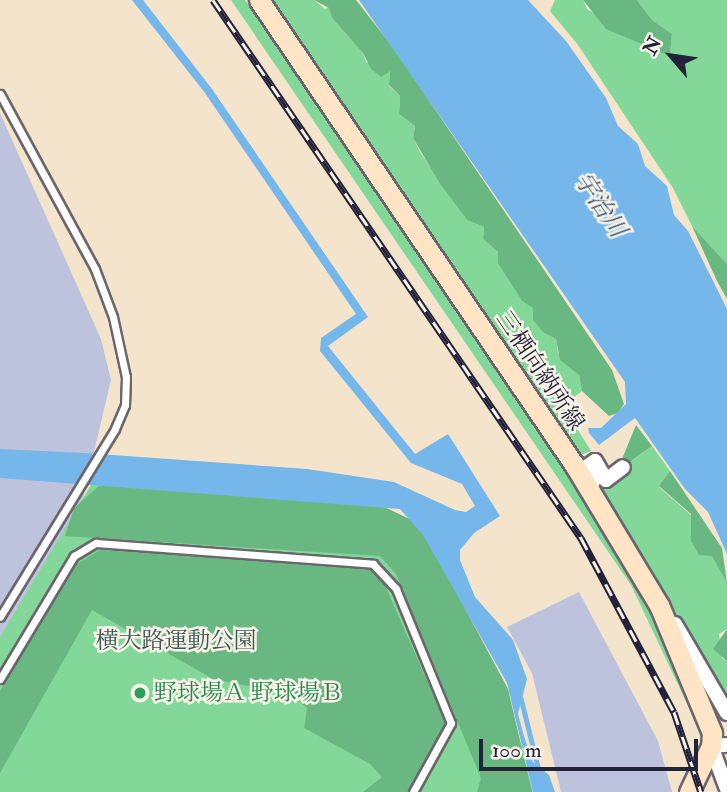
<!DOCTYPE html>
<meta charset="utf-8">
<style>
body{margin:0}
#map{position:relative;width:727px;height:792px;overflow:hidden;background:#f3e4cb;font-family:"IM FELL Double Pica","Noto Serif JP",serif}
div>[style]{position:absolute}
.industrial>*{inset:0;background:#bec3dd}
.green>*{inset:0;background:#83d799}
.forest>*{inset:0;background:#6ab881}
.water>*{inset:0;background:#75b7ea}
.stream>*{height:4.5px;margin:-2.25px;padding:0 2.25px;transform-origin:2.25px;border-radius:2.25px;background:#75b7ea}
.roads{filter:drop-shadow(2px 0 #6b666d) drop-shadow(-2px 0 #6b666d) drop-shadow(0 2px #6b666d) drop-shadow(0 -2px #6b666d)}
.lane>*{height:7px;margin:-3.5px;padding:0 3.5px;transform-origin:3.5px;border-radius:3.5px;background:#fff}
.street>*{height:14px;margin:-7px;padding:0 7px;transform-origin:7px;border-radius:7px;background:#fff}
.secondary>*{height:19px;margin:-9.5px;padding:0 9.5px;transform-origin:9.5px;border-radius:9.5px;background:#ffe4c6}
.rail>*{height:7px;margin-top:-3.5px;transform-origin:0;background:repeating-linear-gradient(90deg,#f7f3e8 0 13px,#22223b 0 26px);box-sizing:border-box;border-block:2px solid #22223b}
.dots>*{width:19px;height:19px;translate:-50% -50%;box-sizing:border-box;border:4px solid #f7f3e8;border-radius:50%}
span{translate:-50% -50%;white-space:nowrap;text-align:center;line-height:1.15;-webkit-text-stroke:5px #f7f3e8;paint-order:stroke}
.street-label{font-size:23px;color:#22223b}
.park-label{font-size:23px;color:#3f5857}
.leisure-label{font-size:23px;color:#27864d}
.left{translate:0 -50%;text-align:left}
.water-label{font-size:24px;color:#3f5678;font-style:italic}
.north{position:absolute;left:636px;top:21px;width:70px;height:70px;-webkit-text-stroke:5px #f7f3e8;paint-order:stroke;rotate:299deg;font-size:19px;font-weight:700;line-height:28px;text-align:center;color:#22223b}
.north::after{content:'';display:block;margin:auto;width:24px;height:32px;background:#22223b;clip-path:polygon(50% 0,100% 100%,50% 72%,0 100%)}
.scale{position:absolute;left:479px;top:739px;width:219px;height:32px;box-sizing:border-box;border:4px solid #22223b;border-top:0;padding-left:9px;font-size:21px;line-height:24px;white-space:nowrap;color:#22223b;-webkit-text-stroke:5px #f7f3e8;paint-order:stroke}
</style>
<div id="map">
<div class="industrial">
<div style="clip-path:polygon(0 113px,101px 339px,111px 380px,81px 507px,0 639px)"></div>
<div style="clip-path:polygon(579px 592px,658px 741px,672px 792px,561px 792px,532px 673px,507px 627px)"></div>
</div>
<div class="green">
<div style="clip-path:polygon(231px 0,245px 0,320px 101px,582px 491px,660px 617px,704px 730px,700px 731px,631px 585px)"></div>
<div style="clip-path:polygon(269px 0,314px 0,325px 9px,329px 7px,332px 18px,363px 53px,366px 62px,390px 70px,389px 86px,400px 96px,399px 114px,415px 126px,413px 138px,420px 152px,467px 220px,484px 227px,483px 239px,498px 252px,499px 263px,522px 301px,533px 307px,544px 333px,556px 339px,558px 353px,579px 375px,582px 391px,563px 406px,591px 451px,576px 457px,381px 159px)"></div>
<div style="clip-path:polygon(555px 0,583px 0,587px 9px,640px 42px,670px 55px,672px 34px,652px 20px,637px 0,727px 0,727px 264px,692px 226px,673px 188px,578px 45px,550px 11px)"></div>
<div style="clip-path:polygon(652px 446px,670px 471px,659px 487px,691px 515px,691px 541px,699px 554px,712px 555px,727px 583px,727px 629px,719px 634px,722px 658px,727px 661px,727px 713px,585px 468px,606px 480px)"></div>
<div style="clip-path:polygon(92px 483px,362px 502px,513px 713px,533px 792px,0 792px,0 637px)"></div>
</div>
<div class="forest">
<div style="clip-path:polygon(314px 0,356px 0,392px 46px,612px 370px,624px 404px,618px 413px,609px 416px,582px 391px,579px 375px,560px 360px,556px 339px,544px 333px,533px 320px,533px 308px,522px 301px,498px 263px,498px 252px,483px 239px,484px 227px,467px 220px,439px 182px,413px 138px,415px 126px,399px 114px,400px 96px,389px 85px,390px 71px,381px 77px,371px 69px,363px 53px,332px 18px,329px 8px)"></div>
<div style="clip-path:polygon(583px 0,637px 0,652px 20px,672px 34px,670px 56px,606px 29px)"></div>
<div style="clip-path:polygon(692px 226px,727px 264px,727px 299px,717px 281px)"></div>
<div style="clip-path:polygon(636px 425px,652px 446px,623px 467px,622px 459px)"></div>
<div style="clip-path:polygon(670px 471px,722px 548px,727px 583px,712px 556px,699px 555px,691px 541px,691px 514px,659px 486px)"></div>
<div style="clip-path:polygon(139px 482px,378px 504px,420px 524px,508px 689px,532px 792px,477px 792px,481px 778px,396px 574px,380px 556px,65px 536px,74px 508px,99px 486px)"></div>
<div style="clip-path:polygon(100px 550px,319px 562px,369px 568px,381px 576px,446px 724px,408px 792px,363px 792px,382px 777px,370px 764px,304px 728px,307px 708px,290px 694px,259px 681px,248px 686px,213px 679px,92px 610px,0 773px,0 691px,75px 565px)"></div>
<div style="clip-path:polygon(727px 629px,727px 661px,713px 649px)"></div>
</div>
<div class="water">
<div style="clip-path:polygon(132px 0,143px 0,212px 89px,368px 317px,328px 346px,415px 454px,448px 434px,500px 516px,474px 533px,460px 550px,460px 560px,475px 597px,513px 640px,527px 679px,518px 714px,524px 736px,533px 762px,549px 775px,555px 792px,533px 792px,507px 683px,423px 535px,400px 509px,0 478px,0 449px,85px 453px,307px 469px,394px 482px,455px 510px,466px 512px,475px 506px,462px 484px,411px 463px,320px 351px,321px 338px,356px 314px,205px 93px)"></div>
<div style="clip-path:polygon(359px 0,528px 0,566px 41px,606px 98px,618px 126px,638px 144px,645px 166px,667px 186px,674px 215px,688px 231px,727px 309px,727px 554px,708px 512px,685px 489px,635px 418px,599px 445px,589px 433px,588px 428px,601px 428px,626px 404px,625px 382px)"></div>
</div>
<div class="stream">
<div style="left:521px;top:698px;width:75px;rotate:76.1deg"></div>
</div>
<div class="roads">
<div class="lane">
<div style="left:0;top:94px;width:199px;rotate:61.5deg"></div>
<div style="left:95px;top:269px;width:51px;rotate:69.4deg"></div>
<div style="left:113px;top:317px;width:61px;rotate:77.8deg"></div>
<div style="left:126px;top:377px;width:28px;rotate:92deg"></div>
<div style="left:125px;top:405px;width:26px;rotate:113deg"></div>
<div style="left:115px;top:429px;width:220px;rotate:121.5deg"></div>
<div style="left:0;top:679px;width:144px;rotate:-59deg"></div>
<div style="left:74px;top:556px;width:26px;rotate:-31deg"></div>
<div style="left:96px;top:543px;width:278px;rotate:4.3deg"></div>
<div style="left:373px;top:564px;width:34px;rotate:47deg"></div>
<div style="left:396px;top:589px;width:145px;rotate:67.7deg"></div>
<div style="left:451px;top:723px;width:79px;rotate:118.8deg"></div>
</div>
<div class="street">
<div style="left:593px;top:482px;width:16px;rotate:-120deg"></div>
<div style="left:585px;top:468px;width:12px;rotate:-35deg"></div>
<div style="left:595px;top:461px;width:22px;rotate:60deg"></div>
<div style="left:606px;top:480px;width:21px;rotate:-37deg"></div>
<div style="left:675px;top:624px;width:103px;rotate:59.7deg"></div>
<div style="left:711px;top:746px;width:46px;rotate:69.6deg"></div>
<div style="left:711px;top:746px;width:16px;rotate:-4deg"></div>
</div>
<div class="secondary">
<div style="left:259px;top:0;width:563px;rotate:55.86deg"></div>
<div style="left:575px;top:466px;width:162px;rotate:58.9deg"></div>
<div style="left:659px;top:605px;width:139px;rotate:67.5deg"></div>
<div style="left:712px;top:733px;width:13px;rotate:94deg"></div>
<div style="left:711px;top:746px;width:51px;rotate:115.6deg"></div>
</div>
</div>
<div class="rail">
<div style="left:213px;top:0;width:652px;rotate:55.63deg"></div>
<div style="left:581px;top:538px;width:197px;rotate:61.9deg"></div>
<div style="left:674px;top:712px;width:84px;rotate:71.4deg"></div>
</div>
<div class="dots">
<div style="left:140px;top:693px;background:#2e9e5b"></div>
</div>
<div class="street-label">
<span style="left:540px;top:371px;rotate:56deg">三栖向納所線</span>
</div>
<div class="park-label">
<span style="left:176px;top:641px">横大路運動公園</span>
</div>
<div class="leisure-label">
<span class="left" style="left:154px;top:693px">野球場Ａ 野球場Ｂ</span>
</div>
<div class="water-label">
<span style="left:600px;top:205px;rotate:56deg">宇治川</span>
</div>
<div class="north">N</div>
<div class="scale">100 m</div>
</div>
